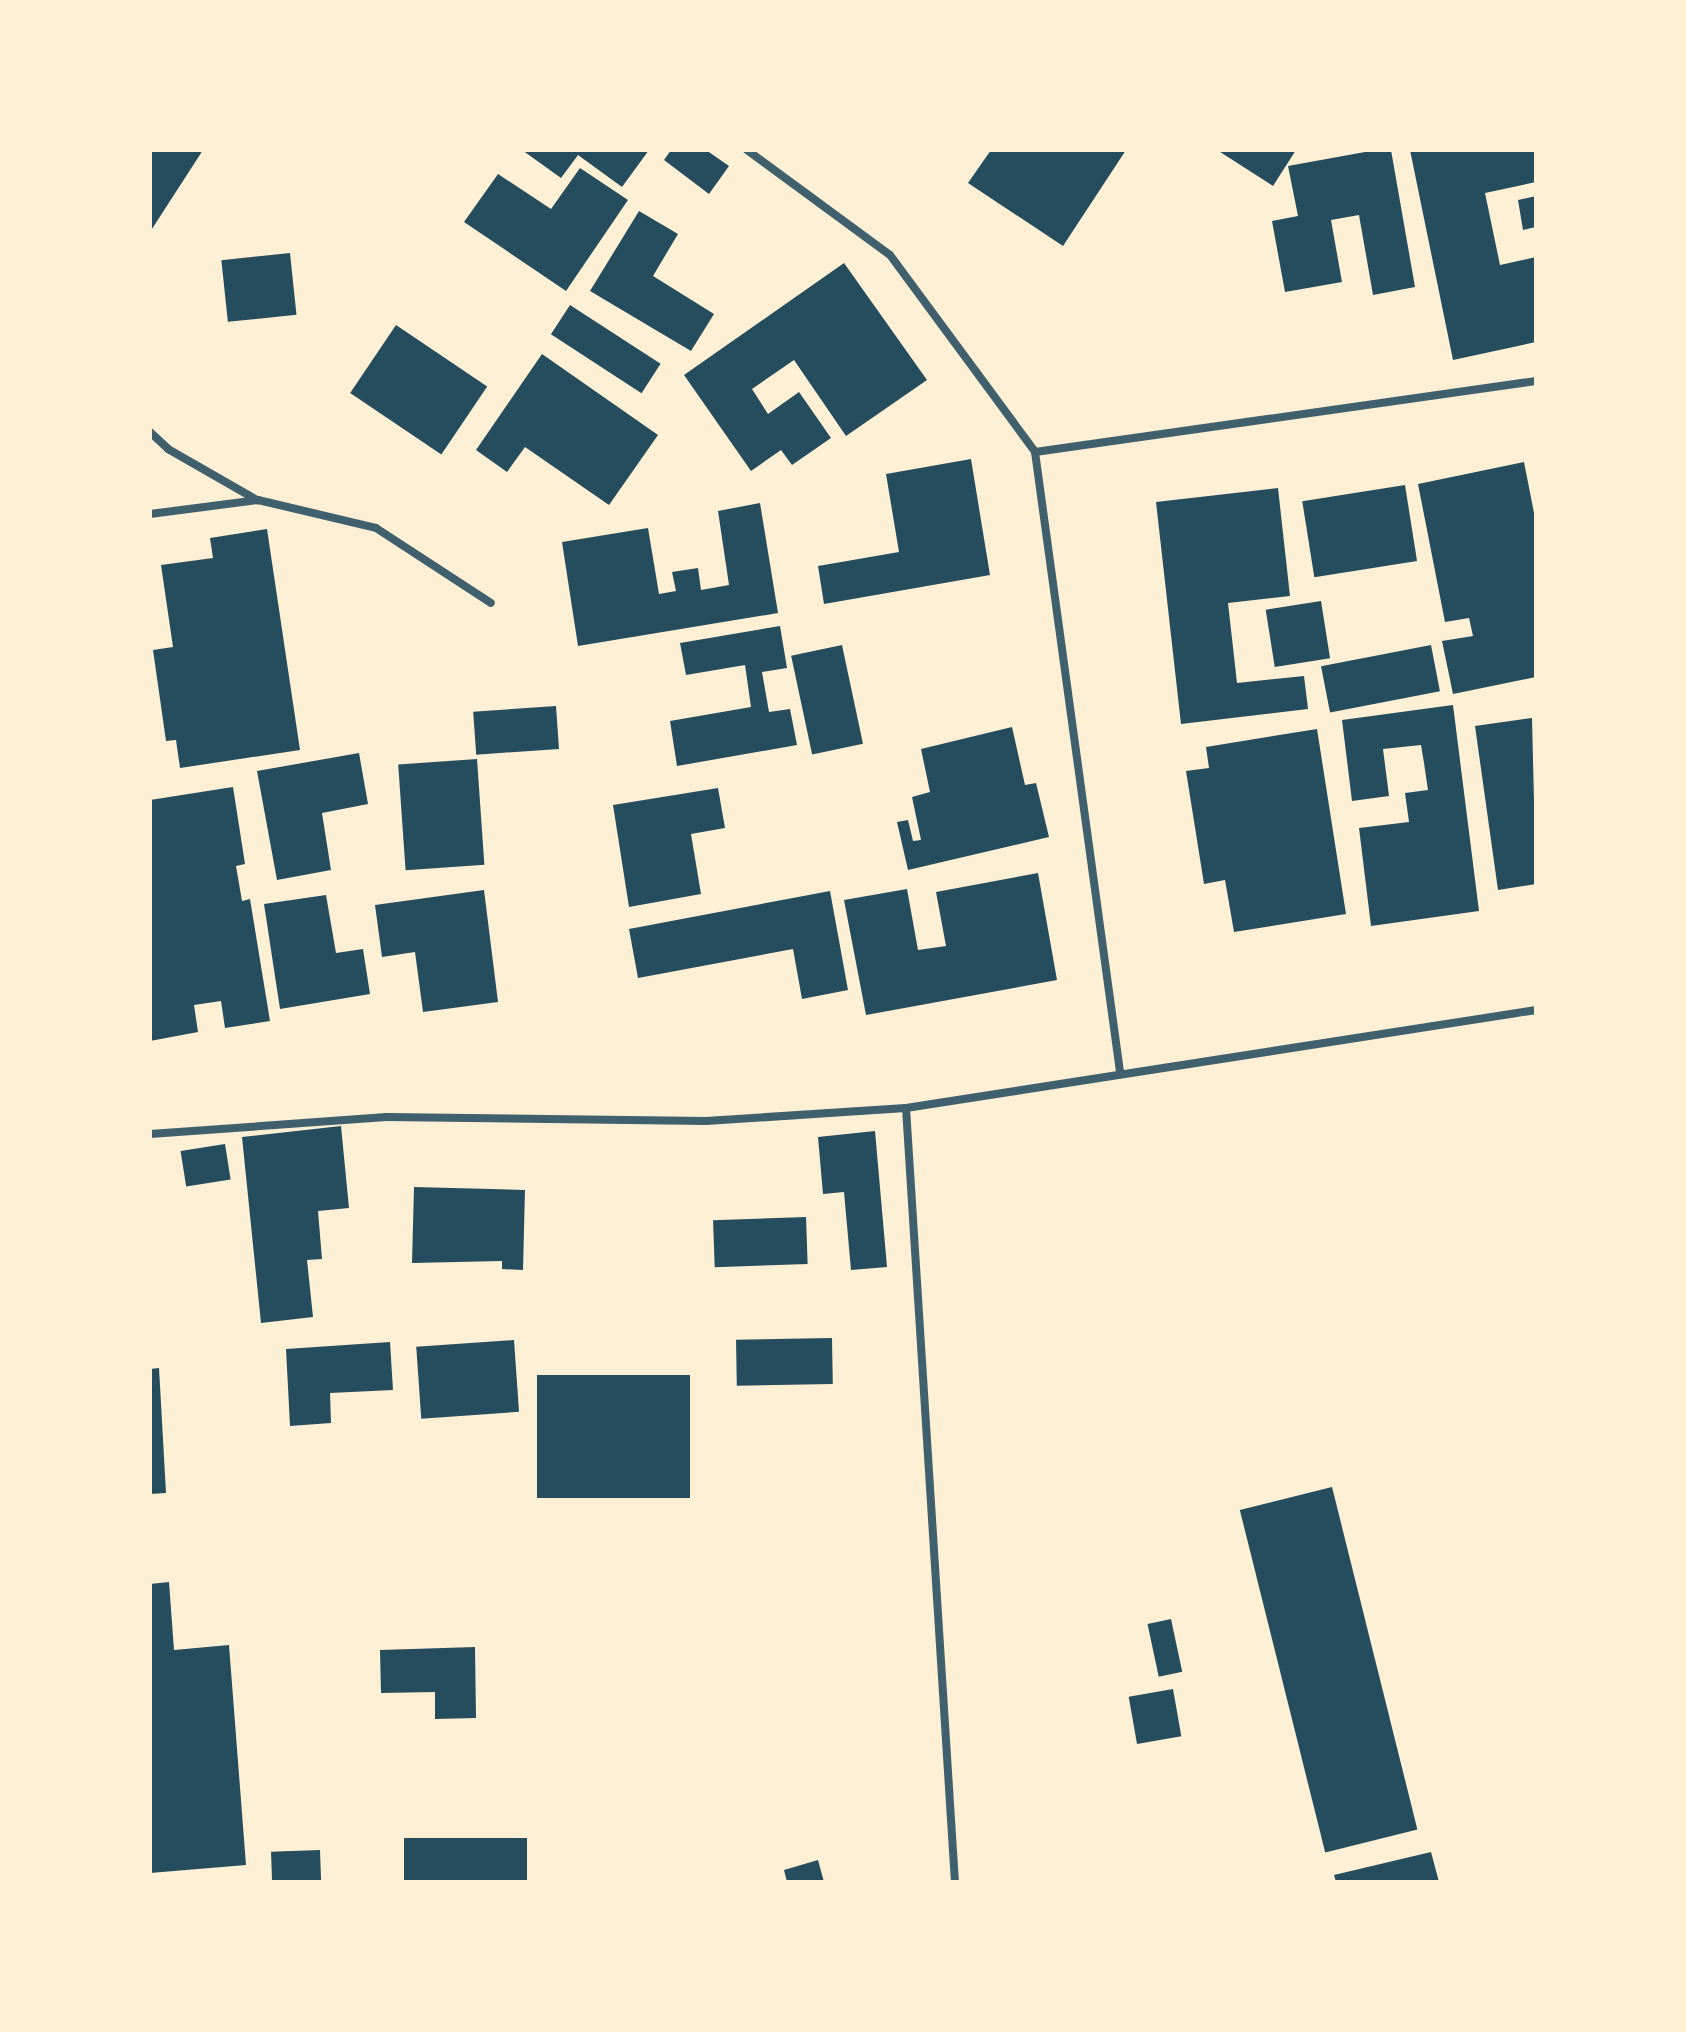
<!DOCTYPE html>
<style>
body{margin:0}
#map{position:relative;width:1686px;height:2032px;overflow:hidden;background:#fdf0d5;font-family:"Archivo Narrow",sans-serif}
div>[style]{position:absolute}
.building>*{inset:0;background:#264d5e;transform-origin:0 0}
.minor>*{height:8px;margin:-4px;padding:0 4px;transform-origin:4px;border-radius:4px;background:#3f606c}
span{translate:-50% -50%;white-space:nowrap;text-align:center;line-height:1.15;-webkit-text-stroke:8px #fdf0d5;paint-order:stroke}
.frame{position:absolute;inset:0;border:152px solid #fdf0d5;pointer-events:none}
</style>
<div id="map">
<div class="building">
<div style="clip-path:polygon(150px 150px,203px 150px,150px 232px)"></div>
<div style="clip-path:polygon(522px 150px,649px 150px,622px 187px,578px 155px,561px 178px)"></div>
<div style="clip-path:polygon(671px 150px,706px 150px,729px 166px,709px 194px,664px 160px)"></div>
<div style="clip-path:polygon(991px 150px,1126px 150px,1063px 246px,968px 183px)"></div>
<div style="clip-path:polygon(1217px 150px,1296px 150px,1273px 186px)"></div>
<div style="clip-path:polygon(1376px 150px,1391px 150px,1415px 287px,1373px 295px,1359px 215px,1331px 220px,1342px 282px,1285px 292px,1272px 221px,1298px 216px,1288px 166px)"></div>
<div style="clip-path:polygon(1410px 150px,1536px 150px,1536px 182px,1485px 193px,1500px 265px,1536px 257px,1536px 342px,1453px 360px)"></div>
<div style="clip-path:polygon(580px 168px,628px 200px,566px 291px,464px 222px,498px 174px,551px 209px)"></div>
<div style="clip-path:polygon(1536px 196px,1536px 227px,1523px 230px,1518px 200px)"></div>
<div style="clip-path:polygon(639px 211px,678px 234px,653px 276px,714px 314px,691px 351px,590px 291px)"></div>
<div style="left:290px;top:253px;width:62px;height:69px;rotate:84deg"></div>
<div style="clip-path:polygon(844px 263px,927px 380px,846px 436px,794px 360px,752px 389px,768px 414px,799px 392px,831px 438px,792px 465px,781px 450px,751px 471px,684px 375px)"></div>
<div style="left:570px;top:305px;width:108px;height:35px;rotate:33deg"></div>
<div style="left:396px;top:325px;width:110px;height:82px;rotate:34deg"></div>
<div style="clip-path:polygon(542px 354px,658px 435px,609px 505px,525px 447px,507px 472px,476px 450px)"></div>
<div style="clip-path:polygon(971px 459px,990px 575px,824px 604px,818px 566px,899px 552px,886px 474px)"></div>
<div style="clip-path:polygon(1524px 462px,1536px 523px,1536px 677px,1453px 694px,1442px 641px,1473px 636px,1469px 618px,1445px 622px,1418px 484px)"></div>
<div style="left:1405px;top:485px;width:77px;height:104px;rotate:81deg"></div>
<div style="clip-path:polygon(1278px 488px,1290px 596px,1228px 603px,1237px 683px,1304px 676px,1308px 709px,1181px 724px,1156px 502px)"></div>
<div style="clip-path:polygon(760px 503px,778px 613px,578px 646px,562px 542px,648px 528px,659px 594px,676px 591px,672px 572px,698px 568px,701px 590px,729px 585px,718px 511px)"></div>
<div style="clip-path:polygon(267px 529px,300px 750px,180px 768px,176px 740px,166px 741px,153px 650px,173px 647px,161px 565px,213px 558px,210px 538px)"></div>
<div style="left:1321px;top:601px;width:58px;height:56px;rotate:81deg"></div>
<div style="clip-path:polygon(780px 626px,787px 668px,762px 672px,769px 712px,790px 709px,797px 745px,677px 766px,670px 721px,751px 707px,745px 665px,686px 675px,680px 643px)"></div>
<div style="left:842px;top:645px;width:101px;height:52px;rotate:78deg"></div>
<div style="left:1431px;top:645px;width:47px;height:112px;rotate:79deg"></div>
<div style="clip-path:polygon(1453px 705px,1479px 911px,1371px 926px,1359px 828px,1409px 822px,1405px 793px,1428px 790px,1424px 763px,1421px 745px,1383px 749px,1389px 796px,1352px 801px,1342px 720px)"></div>
<div style="left:556px;top:706px;width:43px;height:83px;rotate:86deg"></div>
<div style="clip-path:polygon(1532px 718px,1536px 884px,1498px 890px,1475px 726px)"></div>
<div style="clip-path:polygon(1012px 727px,1025px 785px,1036px 783px,1049px 837px,908px 870px,897px 822px,908px 820px,913px 841px,921px 840px,912px 797px,930px 792px,921px 749px)"></div>
<div style="clip-path:polygon(1317px 729px,1346px 914px,1234px 932px,1225px 880px,1204px 884px,1186px 771px,1209px 768px,1206px 747px)"></div>
<div style="clip-path:polygon(359px 753px,368px 804px,322px 813px,331px 870px,277px 880px,257px 771px)"></div>
<div style="left:477px;top:759px;width:106px;height:79px;rotate:86deg"></div>
<div style="clip-path:polygon(233px 787px,245px 864px,236px 866px,242px 901px,250px 899px,270px 1021px,225px 1028px,221px 1001px,194px 1005px,198px 1032px,150px 1041px,150px 800px)"></div>
<div style="clip-path:polygon(718px 788px,725px 828px,691px 834px,701px 894px,629px 907px,613px 805px)"></div>
<div style="clip-path:polygon(1038px 873px,1057px 980px,866px 1015px,844px 900px,907px 889px,918px 950px,946px 946px,936px 892px)"></div>
<div style="clip-path:polygon(484px 890px,498px 1002px,423px 1012px,415px 952px,382px 957px,375px 905px)"></div>
<div style="clip-path:polygon(830px 891px,848px 990px,802px 999px,793px 949px,638px 978px,629px 929px)"></div>
<div style="clip-path:polygon(326px 895px,336px 953px,363px 949px,370px 994px,280px 1009px,264px 904px)"></div>
<div style="clip-path:polygon(341px 1126px,349px 1208px,318px 1211px,322px 1259px,307px 1260px,313px 1317px,261px 1323px,242px 1137px)"></div>
<div style="clip-path:polygon(875px 1131px,887px 1267px,851px 1270px,844px 1192px,823px 1194px,818px 1137px)"></div>
<div style="left:225px;top:1144px;width:36px;height:45px;rotate:81deg"></div>
<div style="clip-path:polygon(414px 1187px,525px 1190px,523px 1270px,502px 1269px,502px 1261px,412px 1263px)"></div>
<div style="left:806px;top:1217px;width:47px;height:93px;rotate:88deg"></div>
<div style="left:832px;top:1338px;width:46px;height:96px;rotate:89deg"></div>
<div style="left:514px;top:1340px;width:72px;height:98px;rotate:86deg"></div>
<div style="clip-path:polygon(390px 1342px,393px 1390px,330px 1393px,331px 1423px,290px 1426px,286px 1349px)"></div>
<div style="clip-path:polygon(159px 1368px,166px 1493px,150px 1494px,150px 1369px)"></div>
<div style="left:537px;top:1375px;width:153px;height:123px"></div>
<div style="left:1332px;top:1487px;width:353px;height:95px;rotate:76deg"></div>
<div style="clip-path:polygon(169px 1582px,174px 1650px,229px 1645px,246px 1865px,150px 1873px,150px 1584px)"></div>
<div style="left:1171px;top:1619px;width:54px;height:24px;rotate:78deg"></div>
<div style="clip-path:polygon(475px 1647px,476px 1718px,435px 1719px,435px 1692px,381px 1693px,380px 1650px)"></div>
<div style="left:1173px;top:1689px;width:48px;height:45px;rotate:80deg"></div>
<div style="left:527px;top:1838px;width:44px;height:123px;rotate:90deg"></div>
<div style="left:320px;top:1850px;width:32px;height:49px;rotate:88deg"></div>
<div style="clip-path:polygon(1431px 1852px,1439px 1882px,1336px 1882px,1334px 1875px)"></div>
<div style="clip-path:polygon(818px 1860px,824px 1882px,787px 1882px,784px 1870px)"></div>
</div>
<div class="minor">
<div style="left:747px;top:150px;width:177px;rotate:36.3deg"></div>
<div style="left:890px;top:255px;width:245px;rotate:53.6deg"></div>
<div style="left:1035px;top:452px;width:626px;rotate:82.19deg"></div>
<div style="left:150px;top:432px;width:25px;rotate:43deg"></div>
<div style="left:168px;top:449px;width:103px;rotate:29.8deg"></div>
<div style="left:1035px;top:452px;width:506px;rotate:-8.07deg"></div>
<div style="left:150px;top:514px;width:109px;rotate:-7.4deg"></div>
<div style="left:258px;top:500px;width:121px;rotate:13.3deg"></div>
<div style="left:376px;top:528px;width:137px;rotate:33.1deg"></div>
<div style="left:906px;top:1108px;width:776px;rotate:86.38deg"></div>
<div style="left:150px;top:1134px;width:237px;rotate:-4.1deg"></div>
<div style="left:386px;top:1117px;width:320px;rotate:0.7deg"></div>
<div style="left:706px;top:1121px;width:200px;rotate:-3.7deg"></div>
<div style="left:906px;top:1108px;width:638px;rotate:-8.84deg"></div>
</div>
<div class="frame"></div>
</div>
